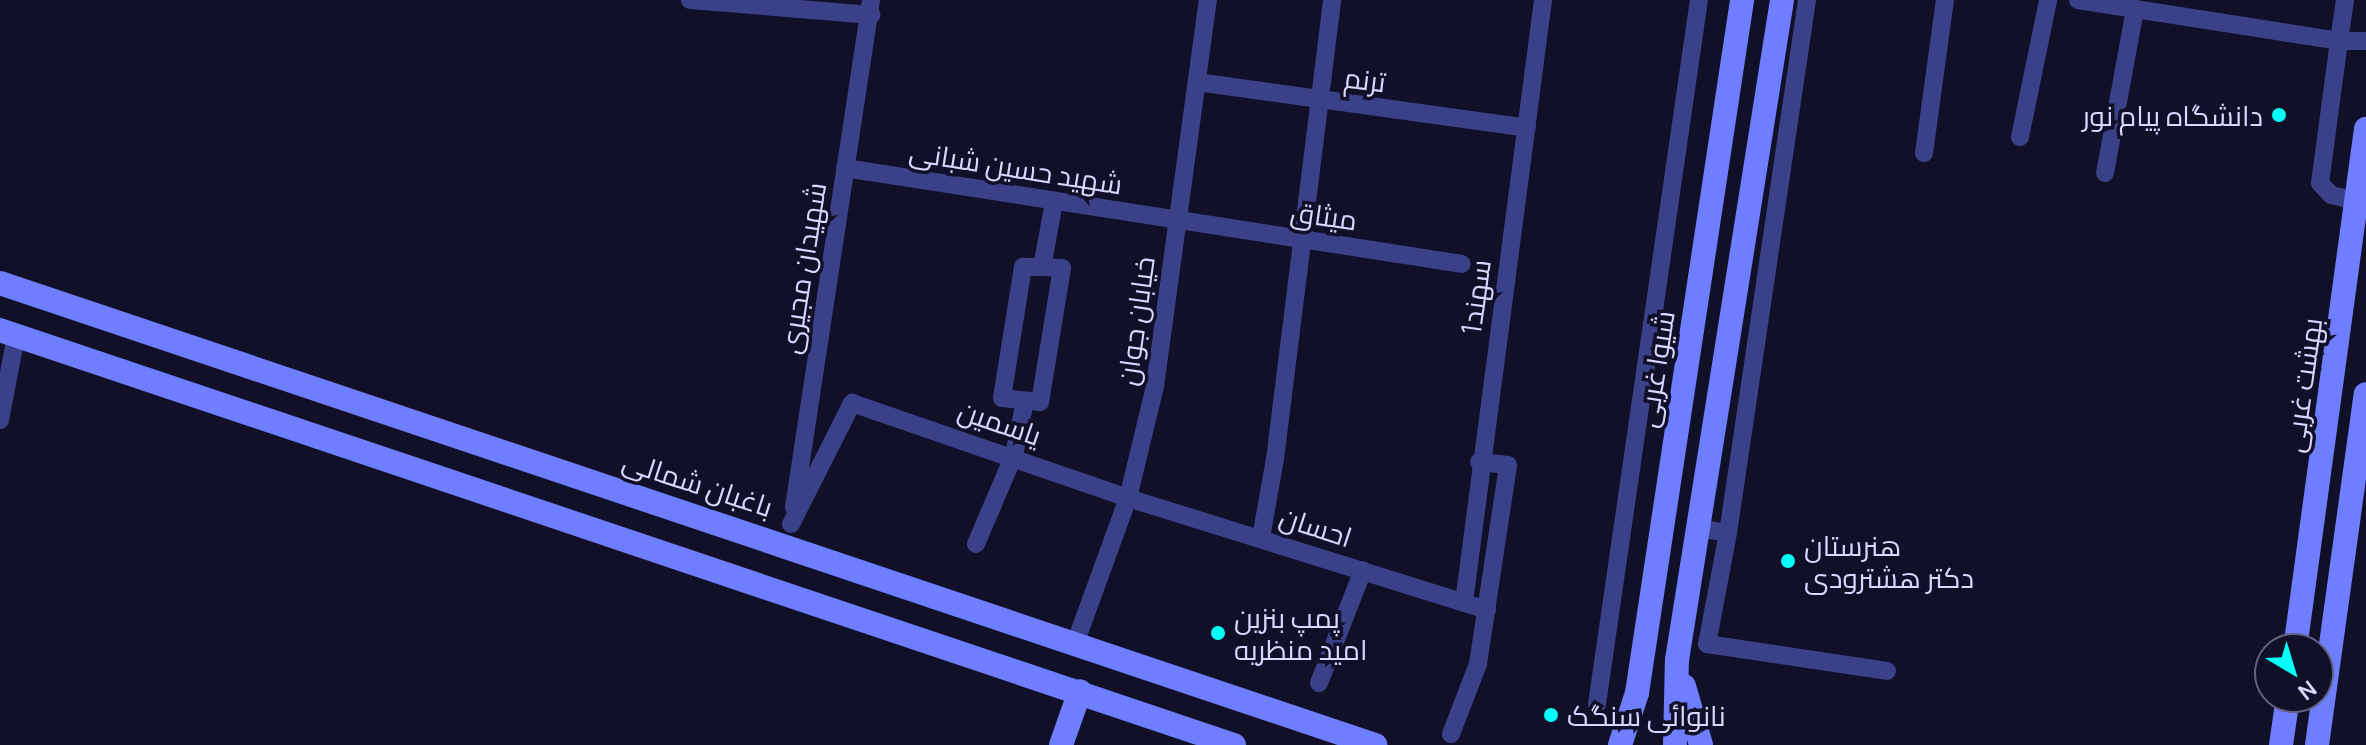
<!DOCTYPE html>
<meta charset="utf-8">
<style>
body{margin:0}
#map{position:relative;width:2366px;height:745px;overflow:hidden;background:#111029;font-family:Manrope,Cairo,sans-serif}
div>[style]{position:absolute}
.street>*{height:18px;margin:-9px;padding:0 9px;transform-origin:9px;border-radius:9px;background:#3a4189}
.secondary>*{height:24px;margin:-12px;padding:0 12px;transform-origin:12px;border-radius:12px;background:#6f7dff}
.dots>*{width:22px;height:22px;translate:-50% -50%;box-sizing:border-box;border:4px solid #111029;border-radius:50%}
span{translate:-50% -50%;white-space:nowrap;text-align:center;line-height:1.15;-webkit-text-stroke:7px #111029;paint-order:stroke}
.street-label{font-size:28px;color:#d8d8ff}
.poi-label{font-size:28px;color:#d8d8ff}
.right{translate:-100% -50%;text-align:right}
.left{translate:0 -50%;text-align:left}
.north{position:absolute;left:2254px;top:633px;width:80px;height:80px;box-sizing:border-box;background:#111029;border:2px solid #61607f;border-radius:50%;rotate:142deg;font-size:22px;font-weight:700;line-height:32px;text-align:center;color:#d8d8ff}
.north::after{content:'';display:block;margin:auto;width:28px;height:36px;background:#04fff8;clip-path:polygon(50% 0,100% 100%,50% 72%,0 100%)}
</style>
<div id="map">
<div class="street">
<div style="left:690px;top:0;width:182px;rotate:4.7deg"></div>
<div style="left:2078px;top:0;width:264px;rotate:8.9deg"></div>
<div style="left:2339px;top:41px;width:143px;rotate:97.6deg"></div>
<div style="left:2320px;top:183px;width:16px;rotate:47deg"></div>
<div style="left:2331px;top:195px;width:26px;rotate:13deg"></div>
<div style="left:2345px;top:0;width:41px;rotate:98.3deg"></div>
<div style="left:2339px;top:41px;width:27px"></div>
<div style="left:1197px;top:82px;width:333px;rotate:7.9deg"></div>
<div style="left:2020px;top:137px;width:140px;rotate:-78.4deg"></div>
<div style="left:1924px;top:153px;width:154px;rotate:-82.2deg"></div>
<div style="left:845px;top:168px;width:624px;rotate:8.84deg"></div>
<div style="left:2105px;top:173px;width:167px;rotate:-79.6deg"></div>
<div style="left:1042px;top:267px;width:20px;rotate:3deg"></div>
<div style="left:1062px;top:268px;width:136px;rotate:99.3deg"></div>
<div style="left:1040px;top:402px;width:38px;rotate:-174deg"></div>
<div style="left:1002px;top:398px;width:133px;rotate:-80.9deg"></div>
<div style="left:1023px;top:267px;width:19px"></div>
<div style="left:1042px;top:267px;width:66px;rotate:-79.5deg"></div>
<div style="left:0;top:420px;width:86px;rotate:-79.2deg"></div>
<div style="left:794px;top:507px;width:513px;rotate:-81.36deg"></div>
<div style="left:791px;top:524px;width:136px;rotate:-63.2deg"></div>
<div style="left:852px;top:403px;width:292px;rotate:19deg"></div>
<div style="left:1128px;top:498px;width:376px;rotate:17.3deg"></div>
<div style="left:1699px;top:528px;width:29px;rotate:10deg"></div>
<div style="left:1728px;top:533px;width:113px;rotate:100.7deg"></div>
<div style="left:1707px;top:644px;width:182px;rotate:8.5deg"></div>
<div style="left:1728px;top:533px;width:539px;rotate:-81.57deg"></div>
<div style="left:1261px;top:538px;width:80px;rotate:-80deg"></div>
<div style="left:1275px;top:459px;width:463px;rotate:-82.9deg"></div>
<div style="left:976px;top:544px;width:97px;rotate:-66.9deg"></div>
<div style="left:1014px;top:455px;width:55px;rotate:-78.5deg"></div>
<div style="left:1464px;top:602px;width:607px;rotate:-82.52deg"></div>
<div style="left:1076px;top:641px;width:152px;rotate:-70deg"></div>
<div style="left:1128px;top:498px;width:115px;rotate:-76.4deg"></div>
<div style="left:1155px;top:386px;width:390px;rotate:-82.2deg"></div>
<div style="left:1319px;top:683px;width:121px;rotate:-68.7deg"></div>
<div style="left:1597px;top:704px;width:711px;rotate:-81.76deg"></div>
<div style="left:1451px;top:734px;width:75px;rotate:-68.9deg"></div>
<div style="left:1478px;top:664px;width:201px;rotate:-81.4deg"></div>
<div style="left:1508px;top:465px;width:29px;rotate:-174deg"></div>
</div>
<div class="secondary">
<div style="left:0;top:283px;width:1451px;rotate:18.57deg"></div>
<div style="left:0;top:330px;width:1302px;rotate:18.59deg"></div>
<div style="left:2295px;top:649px;width:525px;rotate:-82.23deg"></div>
<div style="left:1684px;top:686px;width:61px;rotate:73.9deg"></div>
<div style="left:1061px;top:745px;width:57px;rotate:-70.6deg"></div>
<div style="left:1620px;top:745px;width:55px;rotate:-71.9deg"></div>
<div style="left:1637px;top:693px;width:701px;rotate:-81.38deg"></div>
<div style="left:1675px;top:745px;width:85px;rotate:-88.7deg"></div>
<div style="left:1677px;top:660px;width:668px;rotate:-80.96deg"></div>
<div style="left:2281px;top:745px;width:49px;rotate:-81.7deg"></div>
<div style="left:2317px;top:745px;width:354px;rotate:-82.1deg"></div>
</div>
<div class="dots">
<div style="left:2279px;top:115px;background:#04fff8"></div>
<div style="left:1788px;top:561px;background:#04fff8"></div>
<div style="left:1218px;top:633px;background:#04fff8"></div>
<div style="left:1551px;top:715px;background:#04fff8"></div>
</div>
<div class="street-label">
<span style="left:1365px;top:79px;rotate:7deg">ترنم</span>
<span style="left:1016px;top:167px;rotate:9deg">شهید حسین شبانی</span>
<span style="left:1324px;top:215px;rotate:8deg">میثاق</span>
<span style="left:802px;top:268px;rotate:-81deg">شهیدان مجیری</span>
<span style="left:1475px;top:297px;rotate:-82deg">1سهند</span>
<span style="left:1135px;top:321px;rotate:-82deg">خیابان جوان</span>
<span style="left:1655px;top:369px;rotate:-81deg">شیوا غربی</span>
<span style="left:2302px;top:385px;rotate:-82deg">بهشت غربی</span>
<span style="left:1000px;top:422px;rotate:19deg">یاسمین</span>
<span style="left:698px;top:483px;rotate:18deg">باغبان شمالی</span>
<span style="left:1316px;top:526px;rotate:18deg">احسان</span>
</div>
<div class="poi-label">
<span class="right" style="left:2263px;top:115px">دانشگاه پیام نور</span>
<span class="left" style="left:1804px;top:561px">هنرستان<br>دکتر هشترودی</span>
<span class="left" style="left:1234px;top:633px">پمپ بنزین<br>امید منظریه</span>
<span class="left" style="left:1567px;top:715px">نانوائی سنگک</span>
</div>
<div class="north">N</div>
</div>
